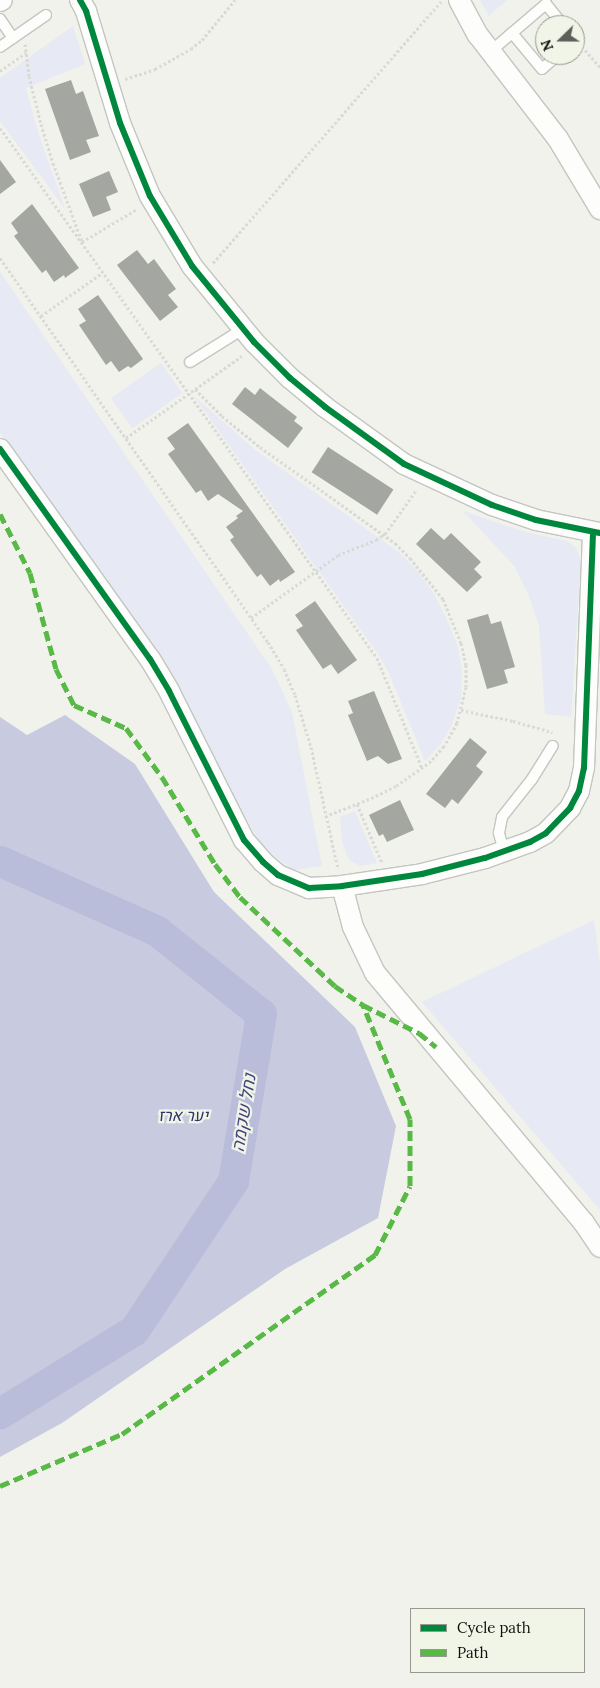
<!DOCTYPE html>
<meta charset="utf-8">
<style>
body{margin:0}
#map{position:relative;width:600px;height:1688px;overflow:hidden;background:#f0f2eb;font-family:Lora,Heebo,serif}
div>[style]{position:absolute}
.green>*{inset:0;background:#e7e9f4;transform-origin:0 0}
.forest>*{inset:0;background:#c8cbe0}
.river>*{height:31px;margin:-15.5px;padding:0 15.5px;transform-origin:15.5px;border-radius:15.5px;background:#b9bdd9}
.building>*{inset:0;background:#a4a6a1;transform-origin:0 0}
.path>*{height:3px;margin-top:-1.5px;transform-origin:0;background:repeating-linear-gradient(90deg,#d9d9d7 0 2.5px,transparent 0 5px)}
.roads{filter:drop-shadow(1px 0 #c4c5c1) drop-shadow(-1px 0 #c4c5c1) drop-shadow(0 1px #c4c5c1) drop-shadow(0 -1px #c4c5c1)}
.lane>*{height:10px;margin:-5px;padding:0 5px;transform-origin:5px;border-radius:5px;background:#fdfdfc}
.street>*{height:20px;margin:-10px;padding:0 10px;transform-origin:10px;border-radius:10px;background:#fdfdfc}
.quiet>*{height:5px;margin-top:-2.5px;transform-origin:0;background:repeating-linear-gradient(90deg,#58b947 0 10px,transparent 0 15px)}
.cycleway>*{height:6px;margin:-3px;padding:0 3px;transform-origin:3px;border-radius:3px;background:#00873e}
span{translate:-50% -50%;white-space:nowrap;text-align:center;line-height:1.15;-webkit-text-stroke:4.5px #f1f5e8;paint-order:stroke}
.park-label{font-size:16px;color:#333268;font-style:italic}
.water-label{font-size:18px;color:#44447d;font-style:italic}
.legend{position:absolute;left:410px;top:1608px;width:175px;height:65px;box-sizing:border-box;background:#f1f5e8;border:1px solid #979990;margin:0;padding:6px 9px;list-style:none;font-size:15px;color:#0f100c}
.legend li{display:flex;align-items:center;gap:10px;height:25px}
.legend b{width:25px;border:1px solid #979990}
.north{position:absolute;left:535px;top:15px;width:50px;height:50px;box-sizing:border-box;background:#f1f5e8;border:1px solid #979990;border-radius:50%;rotate:248deg;font-size:14px;font-weight:700;line-height:20px;text-align:center;color:#0f100c}
.north::after{content:'';display:block;margin:auto;width:18px;height:22px;background:#5e5f5a;clip-path:polygon(50% 0,100% 100%,50% 72%,0 100%)}
</style>
<div id="map">
<div class="green">
<div style="clip-path:polygon(480px 0,507px 0,489px 16px)"></div>
<div style="clip-path:polygon(73px 26px,85px 64px,26px 88px,38px 132px,65px 209px,0 121px,0 78px)"></div>
<div style="clip-path:polygon(0 272px,272px 669px,292px 712px,322px 866px,293px 870px,264px 848px,245px 818px,161px 659px,0 433px)"></div>
<div style="left:161px;top:363px;width:37px;height:61px;rotate:55deg"></div>
<div style="clip-path:polygon(193px 395px,254px 449px,400px 553px,419px 573px,434px 594px,445px 615px,458px 647px,462px 673px,461px 699px,451px 726px,440px 745px,425px 761px,388px 671px,378px 654px)"></div>
<div style="clip-path:polygon(463px 511px,525px 532px,567px 541px,576px 548px,581px 560px,571px 717px,545px 714px,539px 625px,528px 594px,515px 567px)"></div>
<div style="clip-path:polygon(355px 811px,377px 863px,360px 866px,351px 861px,347px 855px,342px 841px,340px 817px)"></div>
<div style="clip-path:polygon(594px 920px,600px 965px,600px 1210px,422px 1002px)"></div>
</div>
<div class="forest">
<div style="clip-path:polygon(65px 715px,135px 764px,214px 892px,355px 1027px,396px 1126px,378px 1218px,285px 1269px,62px 1423px,0 1457px,0 717px,27px 735px)"></div>
</div>
<div class="river">
<div style="left:0;top:861px;width:172px;rotate:24deg"></div>
<div style="left:157px;top:931px;width:133px;rotate:38.6deg"></div>
<div style="left:261px;top:1014px;width:169px;rotate:99.5deg"></div>
<div style="left:233px;top:1181px;width:179px;rotate:123.6deg"></div>
<div style="left:134px;top:1330px;width:158px;rotate:148.2deg"></div>
</div>
<div class="building">
<div style="clip-path:polygon(71px 80px,76px 94px,83px 91px,99px 136px,86px 140px,91px 152px,70px 160px,45px 89px)"></div>
<div style="clip-path:polygon(0 160px,16px 182px,0 194px)"></div>
<div style="clip-path:polygon(109px 171px,118px 192px,106px 197px,111px 210px,93px 217px,79px 184px)"></div>
<div style="clip-path:polygon(32px 204px,79px 268px,65px 278px,64px 275px,54px 282px,46px 270px,42px 273px,14px 236px,18px 233px,11px 223px)"></div>
<div style="clip-path:polygon(137px 250px,148px 264px,154px 259px,176px 289px,168px 295px,178px 307px,160px 321px,117px 265px)"></div>
<div style="clip-path:polygon(98px 295px,143px 359px,131px 368px,128px 366px,119px 372px,111px 361px,106px 365px,79px 325px,86px 321px,78px 309px)"></div>
<div style="clip-path:polygon(245px 387px,255px 395px,260px 388px,297px 417px,294px 421px,303px 428px,288px 448px,232px 404px)"></div>
<div style="clip-path:polygon(188px 423px,295px 572px,280px 582px,279px 579px,270px 586px,261px 574px,257px 577px,230px 540px,234px 537px,226px 527px,238px 518px,236px 516px,243px 511px,218px 494px,208px 501px,201px 490px,196px 493px,168px 454px,175px 449px,167px 438px)"></div>
<div style="left:328px;top:447px;width:78px;height:30px;rotate:33deg"></div>
<div style="clip-path:polygon(431px 528px,444px 540px,451px 533px,481px 562px,474px 569px,482px 577px,467px 592px,416px 544px)"></div>
<div style="clip-path:polygon(315px 601px,357px 660px,338px 674px,331px 664px,323px 669px,296px 630px,303px 626px,295px 615px)"></div>
<div style="clip-path:polygon(488px 614px,491px 624px,501px 621px,515px 667px,504px 670px,508px 683px,487px 689px,467px 620px)"></div>
<div style="clip-path:polygon(374px 691px,402px 759px,388px 764px,378px 756px,367px 761px,348px 715px,353px 713px,348px 701px)"></div>
<div style="clip-path:polygon(470px 738px,487px 752px,476px 766px,483px 772px,458px 804px,452px 799px,445px 808px,426px 794px)"></div>
<div style="clip-path:polygon(400px 800px,414px 830px,387px 842px,383px 834px,379px 836px,369px 815px)"></div>
</div>
<div class="path">
<div style="left:25px;top:44px;width:32px;rotate:83deg"></div>
<div style="left:29px;top:76px;width:49px;rotate:76deg"></div>
<div style="left:41px;top:124px;width:41px;rotate:72.9deg"></div>
<div style="left:53px;top:163px;width:84px;rotate:69.8deg"></div>
<div style="left:82px;top:242px;width:64px;rotate:-31deg"></div>
<div style="left:585px;top:50px;width:23px;rotate:49deg"></div>
<div style="left:0;top:71px;width:32px;rotate:-35deg"></div>
<div style="left:125px;top:79px;width:32px;rotate:-18deg"></div>
<div style="left:155px;top:69px;width:41px;rotate:-29.1deg"></div>
<div style="left:191px;top:49px;width:14px;rotate:-39deg"></div>
<div style="left:202px;top:40px;width:52px;rotate:-50.5deg"></div>
<div style="left:0;top:128px;width:650px;rotate:54.57deg"></div>
<div style="left:377px;top:658px;width:119px;rotate:67.8deg"></div>
<div style="left:0;top:258px;width:468px;rotate:55.1deg"></div>
<div style="left:268px;top:642px;width:31px;rotate:59deg"></div>
<div style="left:284px;top:669px;width:28px;rotate:67deg"></div>
<div style="left:295px;top:695px;width:54px;rotate:72.9deg"></div>
<div style="left:311px;top:747px;width:125px;rotate:77.5deg"></div>
<div style="left:213px;top:263px;width:347px;rotate:-48.9deg"></div>
<div style="left:41px;top:316px;width:75px;rotate:-35.2deg"></div>
<div style="left:195px;top:389px;width:38px;rotate:45deg"></div>
<div style="left:222px;top:416px;width:49px;rotate:39.2deg"></div>
<div style="left:260px;top:447px;width:166px;rotate:35.4deg"></div>
<div style="left:395px;top:543px;width:21px;rotate:45deg"></div>
<div style="left:410px;top:558px;width:53px;rotate:51.2deg"></div>
<div style="left:443px;top:599px;width:48px;rotate:67.8deg"></div>
<div style="left:461px;top:643px;width:23px;rotate:77deg"></div>
<div style="left:466px;top:665px;width:22px;rotate:90deg"></div>
<div style="left:466px;top:687px;width:37px;rotate:104deg"></div>
<div style="left:457px;top:723px;width:26px;rotate:119deg"></div>
<div style="left:444px;top:746px;width:20px;rotate:131deg"></div>
<div style="left:431px;top:761px;width:43px;rotate:144.5deg"></div>
<div style="left:396px;top:786px;width:30px;rotate:154deg"></div>
<div style="left:369px;top:799px;width:46px;rotate:158.4deg"></div>
<div style="left:126px;top:438px;width:142px;rotate:-35.3deg"></div>
<div style="left:251px;top:618px;width:107px;rotate:-35.9deg"></div>
<div style="left:338px;top:555px;width:41px;rotate:-21.5deg"></div>
<div style="left:376px;top:540px;width:11px;rotate:-34deg"></div>
<div style="left:385px;top:534px;width:55px;rotate:-54.6deg"></div>
<div style="left:461px;top:710px;width:53px;rotate:11.9deg"></div>
<div style="left:513px;top:721px;width:41px;rotate:15.8deg"></div>
<div style="left:357px;top:804px;width:64px;rotate:67deg"></div>
</div>
<div class="roads">
<div class="lane">
<div style="left:0;top:19px;width:23px;rotate:56deg"></div>
<div style="left:575px;top:39px;width:2px;rotate:90deg"></div>
<div style="left:0;top:47px;width:56px;rotate:-34.8deg"></div>
<div style="left:490px;top:52px;width:29px;rotate:-41deg"></div>
<div style="left:558px;top:55px;width:21px;rotate:139deg"></div>
<div style="left:542px;top:69px;width:47px;rotate:-129.8deg"></div>
<div style="left:512px;top:33px;width:45px;rotate:-40.5deg"></div>
<div style="left:546px;top:4px;width:27px;rotate:51deg"></div>
<div style="left:190px;top:362px;width:62px;rotate:-31.9deg"></div>
<div style="left:504px;top:851px;width:19px;rotate:-106deg"></div>
<div style="left:499px;top:833px;width:16px;rotate:-79deg"></div>
<div style="left:502px;top:817px;width:48px;rotate:-51.7deg"></div>
<div style="left:532px;top:779px;width:39px;rotate:-58deg"></div>
</div>
<div class="street">
<div style="left:80px;top:0;width:13px;rotate:61deg"></div>
<div style="left:86px;top:11px;width:117px;rotate:73.1deg"></div>
<div style="left:120px;top:123px;width:79px;rotate:67.7deg"></div>
<div style="left:150px;top:196px;width:82px;rotate:59deg"></div>
<div style="left:192px;top:266px;width:98px;rotate:50.8deg"></div>
<div style="left:254px;top:342px;width:51px;rotate:45deg"></div>
<div style="left:290px;top:378px;width:45px;rotate:39.6deg"></div>
<div style="left:325px;top:407px;width:97px;rotate:35.8deg"></div>
<div style="left:404px;top:464px;width:97px;rotate:25deg"></div>
<div style="left:492px;top:505px;width:46px;rotate:18.8deg"></div>
<div style="left:536px;top:520px;width:65px;rotate:11.5deg"></div>
<div style="left:459px;top:0;width:40px;rotate:62deg"></div>
<div style="left:478px;top:35px;width:131px;rotate:52.4deg"></div>
<div style="left:558px;top:139px;width:82px;rotate:59deg"></div>
<div style="left:0;top:1px;width:2px;rotate:-27deg"></div>
<div style="left:0;top:449px;width:258px;rotate:54.5deg"></div>
<div style="left:150px;top:659px;width:37px;rotate:59deg"></div>
<div style="left:169px;top:691px;width:167px;rotate:63.3deg"></div>
<div style="left:244px;top:840px;width:29px;rotate:49deg"></div>
<div style="left:263px;top:862px;width:20px;rotate:41deg"></div>
<div style="left:278px;top:875px;width:34px;rotate:23deg"></div>
<div style="left:309px;top:888px;width:33px;rotate:-3deg"></div>
<div style="left:342px;top:886px;width:81px;rotate:-8.5deg"></div>
<div style="left:422px;top:874px;width:65px;rotate:-14.3deg"></div>
<div style="left:485px;top:858px;width:48px;rotate:-19.6deg"></div>
<div style="left:530px;top:842px;width:18px;rotate:-29deg"></div>
<div style="left:546px;top:833px;width:35px;rotate:-46deg"></div>
<div style="left:570px;top:808px;width:19px;rotate:-62deg"></div>
<div style="left:579px;top:791px;width:24px;rotate:-78deg"></div>
<div style="left:584px;top:768px;width:235px;rotate:-87.8deg"></div>
<div style="left:342px;top:886px;width:42px;rotate:75deg"></div>
<div style="left:353px;top:927px;width:51px;rotate:64.4deg"></div>
<div style="left:375px;top:973px;width:326px;rotate:50.1deg"></div>
<div style="left:584px;top:1223px;width:29px;rotate:56deg"></div>
</div>
</div>
<div class="quiet">
<div style="left:0;top:514px;width:66px;rotate:63deg"></div>
<div style="left:30px;top:573px;width:99px;rotate:74.8deg"></div>
<div style="left:56px;top:669px;width:40px;rotate:63.4deg"></div>
<div style="left:74px;top:705px;width:57px;rotate:23.9deg"></div>
<div style="left:126px;top:728px;width:61px;rotate:53.7deg"></div>
<div style="left:162px;top:777px;width:102px;rotate:58.7deg"></div>
<div style="left:215px;top:864px;width:41px;rotate:52.9deg"></div>
<div style="left:240px;top:897px;width:130px;rotate:43.1deg"></div>
<div style="left:335px;top:986px;width:34px;rotate:34deg"></div>
<div style="left:363px;top:1005px;width:63px;rotate:26.6deg"></div>
<div style="left:419px;top:1033px;width:22px;rotate:39deg"></div>
<div style="left:0;top:1486px;width:133px;rotate:-23.1deg"></div>
<div style="left:122px;top:1434px;width:310px;rotate:-35.3deg"></div>
<div style="left:375px;top:1255px;width:77px;rotate:-63.1deg"></div>
<div style="left:410px;top:1186px;width:67px;rotate:-90deg"></div>
<div style="left:410px;top:1119px;width:123px;rotate:-112.4deg"></div>
</div>
<div class="cycleway">
<div style="left:80px;top:0;width:13px;rotate:61deg"></div>
<div style="left:86px;top:11px;width:117px;rotate:73.1deg"></div>
<div style="left:120px;top:123px;width:79px;rotate:67.7deg"></div>
<div style="left:150px;top:196px;width:82px;rotate:59deg"></div>
<div style="left:192px;top:266px;width:98px;rotate:50.8deg"></div>
<div style="left:254px;top:342px;width:51px;rotate:45deg"></div>
<div style="left:290px;top:378px;width:45px;rotate:39.6deg"></div>
<div style="left:325px;top:407px;width:97px;rotate:35.8deg"></div>
<div style="left:404px;top:464px;width:97px;rotate:25deg"></div>
<div style="left:492px;top:505px;width:46px;rotate:18.8deg"></div>
<div style="left:536px;top:520px;width:65px;rotate:11.5deg"></div>
<div style="left:0;top:449px;width:258px;rotate:54.5deg"></div>
<div style="left:150px;top:659px;width:37px;rotate:59deg"></div>
<div style="left:169px;top:691px;width:167px;rotate:63.3deg"></div>
<div style="left:244px;top:840px;width:29px;rotate:49deg"></div>
<div style="left:263px;top:862px;width:20px;rotate:41deg"></div>
<div style="left:278px;top:875px;width:34px;rotate:23deg"></div>
<div style="left:309px;top:888px;width:33px;rotate:-3deg"></div>
<div style="left:342px;top:886px;width:81px;rotate:-8.5deg"></div>
<div style="left:422px;top:874px;width:65px;rotate:-14.3deg"></div>
<div style="left:485px;top:858px;width:48px;rotate:-19.6deg"></div>
<div style="left:530px;top:842px;width:18px;rotate:-29deg"></div>
<div style="left:546px;top:833px;width:35px;rotate:-46deg"></div>
<div style="left:570px;top:808px;width:19px;rotate:-62deg"></div>
<div style="left:579px;top:791px;width:24px;rotate:-78deg"></div>
<div style="left:584px;top:768px;width:235px;rotate:-87.8deg"></div>
</div>
<div class="park-label">
<span style="left:183px;top:1115px">יער ארז</span>
</div>
<div class="water-label">
<span style="left:244px;top:1113px;rotate:-81deg">נחל שקמה</span>
</div>
<ul class="legend">
<li><b style="height:6px;background:#00873e"></b>Cycle path</li>
<li><b style="height:6px;background:#58b947"></b>Path</li>
</ul>
<div class="north">N</div>
</div>
